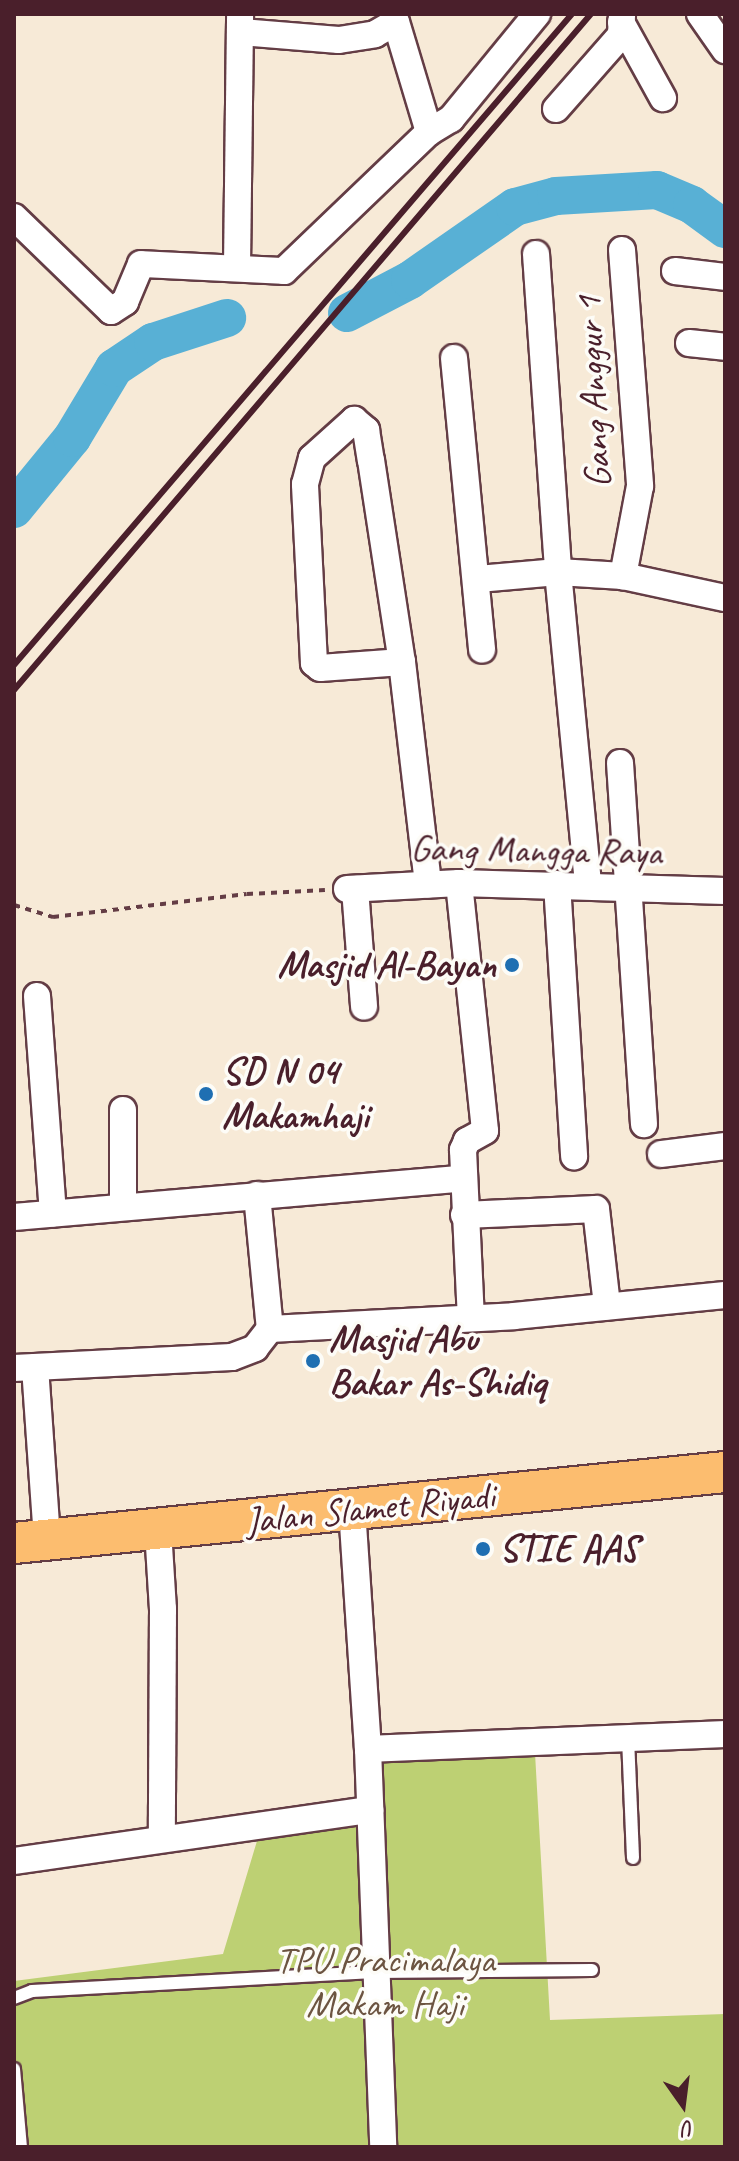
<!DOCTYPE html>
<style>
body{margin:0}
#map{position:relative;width:739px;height:2161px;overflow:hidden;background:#f7ead7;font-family:Caveat,sans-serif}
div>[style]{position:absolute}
.green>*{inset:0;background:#bdd073}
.river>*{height:38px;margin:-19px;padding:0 19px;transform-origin:19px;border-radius:19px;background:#58b0d5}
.path>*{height:4px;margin-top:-2px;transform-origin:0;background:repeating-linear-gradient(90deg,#643d45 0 6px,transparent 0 12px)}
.roads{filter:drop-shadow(2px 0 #643d45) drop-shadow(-2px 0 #643d45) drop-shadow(0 2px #643d45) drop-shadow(0 -2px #643d45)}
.service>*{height:12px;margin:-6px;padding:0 6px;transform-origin:6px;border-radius:6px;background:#fff}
.minor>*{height:26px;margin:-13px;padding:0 13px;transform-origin:13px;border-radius:13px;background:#fff}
.primary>*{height:40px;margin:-20px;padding:0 20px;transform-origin:20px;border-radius:20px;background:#fcbd6f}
.rail>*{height:6px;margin:-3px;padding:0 3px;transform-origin:3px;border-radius:3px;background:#4a1f2b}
.dots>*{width:22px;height:22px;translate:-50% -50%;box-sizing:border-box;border:4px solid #fdfcf7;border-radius:50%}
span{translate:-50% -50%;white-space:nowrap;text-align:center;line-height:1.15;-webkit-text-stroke:7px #fdfcf7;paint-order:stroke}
.street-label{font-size:38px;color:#4a1f2b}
.poi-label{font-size:38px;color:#4a1f2b;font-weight:700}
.right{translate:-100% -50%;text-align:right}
.left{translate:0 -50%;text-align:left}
.park-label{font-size:38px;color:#6c5441}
.frame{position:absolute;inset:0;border:16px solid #4a1f2b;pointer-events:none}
.north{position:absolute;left:643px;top:2065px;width:80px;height:80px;-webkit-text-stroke:6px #fdfcf7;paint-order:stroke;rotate:166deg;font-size:22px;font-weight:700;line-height:32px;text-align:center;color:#4a1f2b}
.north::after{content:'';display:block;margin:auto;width:28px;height:36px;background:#4a1f2b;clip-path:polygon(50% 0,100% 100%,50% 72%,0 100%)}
</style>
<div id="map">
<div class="green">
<div style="clip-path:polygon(535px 1753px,550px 2020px,725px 2014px,725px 2147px,14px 2147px,14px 1981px,223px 1954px,257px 1841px,363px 1818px,358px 1754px)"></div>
</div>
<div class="river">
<div style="left:347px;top:313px;width:71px;rotate:-27.6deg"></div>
<div style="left:410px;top:280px;width:128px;rotate:-34.8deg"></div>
<div style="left:515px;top:207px;width:42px;rotate:-15deg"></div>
<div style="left:556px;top:196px;width:101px;rotate:-3.4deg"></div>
<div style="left:657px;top:190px;width:38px;rotate:23deg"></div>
<div style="left:692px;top:205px;width:41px;rotate:36deg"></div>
<div style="left:14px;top:509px;width:92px;rotate:-50.8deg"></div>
<div style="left:72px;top:438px;width:82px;rotate:-59deg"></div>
<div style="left:114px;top:368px;width:47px;rotate:-33.7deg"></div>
<div style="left:153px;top:342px;width:78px;rotate:-18deg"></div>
</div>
<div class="path">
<div style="left:14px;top:905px;width:41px;rotate:17.1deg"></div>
<div style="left:53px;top:917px;width:195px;rotate:-6.8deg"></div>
<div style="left:247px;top:894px;width:78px;rotate:-2.9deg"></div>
</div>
<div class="roads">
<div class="service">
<div style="left:628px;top:1738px;width:120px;rotate:87.6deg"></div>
<div style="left:14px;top:1998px;width:19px;rotate:-21deg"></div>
<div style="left:32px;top:1991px;width:342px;rotate:-3.2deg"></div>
<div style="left:373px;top:1972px;width:219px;rotate:-0.5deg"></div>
<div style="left:14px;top:2069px;width:78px;rotate:84.9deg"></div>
</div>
<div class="minor">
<div style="left:700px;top:14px;width:44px;rotate:55.2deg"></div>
<div style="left:621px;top:22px;width:87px;rotate:61.1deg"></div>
<div style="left:241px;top:32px;width:98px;rotate:4.7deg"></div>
<div style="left:339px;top:40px;width:36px;rotate:-9deg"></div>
<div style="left:375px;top:34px;width:24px;rotate:-30deg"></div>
<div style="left:396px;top:22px;width:115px;rotate:73.3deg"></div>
<div style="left:556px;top:109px;width:98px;rotate:-48.7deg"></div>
<div style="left:621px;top:35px;width:21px;rotate:-87deg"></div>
<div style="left:14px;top:217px;width:135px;rotate:44.1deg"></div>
<div style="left:111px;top:311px;width:17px;rotate:-33deg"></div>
<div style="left:125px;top:302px;width:41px;rotate:-67.2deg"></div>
<div style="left:141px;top:264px;width:143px;rotate:2.8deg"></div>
<div style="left:284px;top:271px;width:201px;rotate:-43.8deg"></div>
<div style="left:429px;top:132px;width:26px;rotate:-31deg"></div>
<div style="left:451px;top:119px;width:136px;rotate:-50.7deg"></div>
<div style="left:622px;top:250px;width:237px;rotate:85.6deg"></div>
<div style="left:640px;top:486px;width:92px;rotate:100.7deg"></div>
<div style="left:536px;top:254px;width:319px;rotate:86deg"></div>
<div style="left:558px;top:572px;width:313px;rotate:84.5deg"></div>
<div style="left:237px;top:267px;width:252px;rotate:-89.3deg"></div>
<div style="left:675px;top:271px;width:50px;rotate:6.8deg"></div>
<div style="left:689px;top:343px;width:36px;rotate:6deg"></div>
<div style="left:454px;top:358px;width:293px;rotate:84.5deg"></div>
<div style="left:478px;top:579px;width:80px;rotate:-5deg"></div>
<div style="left:558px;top:572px;width:65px;rotate:3.5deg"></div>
<div style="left:623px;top:576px;width:104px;rotate:12.2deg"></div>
<div style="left:402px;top:662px;width:82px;rotate:175.8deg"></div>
<div style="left:320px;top:668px;width:8px;rotate:-140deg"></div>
<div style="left:314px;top:663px;width:179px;rotate:-92.9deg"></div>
<div style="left:305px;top:484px;width:27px;rotate:-75deg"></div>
<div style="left:312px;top:458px;width:57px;rotate:-42.1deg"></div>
<div style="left:354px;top:420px;width:16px;rotate:40deg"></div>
<div style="left:366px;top:430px;width:30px;rotate:81deg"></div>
<div style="left:371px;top:460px;width:204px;rotate:81.3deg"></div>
<div style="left:402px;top:662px;width:224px;rotate:83.3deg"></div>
<div style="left:620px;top:763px;width:362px;rotate:86.2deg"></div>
<div style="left:459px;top:883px;width:249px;rotate:84deg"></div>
<div style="left:485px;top:1131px;width:21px;rotate:151deg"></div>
<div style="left:467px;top:1141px;width:10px;rotate:114deg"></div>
<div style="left:463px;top:1150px;width:168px;rotate:87.3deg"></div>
<div style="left:557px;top:884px;width:273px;rotate:86.4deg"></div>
<div style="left:347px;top:889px;width:112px;rotate:-3.1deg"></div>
<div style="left:459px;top:883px;width:266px;rotate:1.7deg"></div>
<div style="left:355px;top:889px;width:118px;rotate:85.6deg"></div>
<div style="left:37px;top:996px;width:218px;rotate:85.8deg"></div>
<div style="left:123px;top:1110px;width:96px;rotate:90deg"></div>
<div style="left:661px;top:1154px;width:64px;rotate:-7.1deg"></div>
<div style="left:257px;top:1195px;width:135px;rotate:84.5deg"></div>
<div style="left:464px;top:1215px;width:132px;rotate:-2.6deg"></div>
<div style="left:596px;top:1209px;width:98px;rotate:83.5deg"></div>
<div style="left:14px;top:1217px;width:449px;rotate:-4.9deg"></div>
<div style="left:35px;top:1367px;width:173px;rotate:86deg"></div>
<div style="left:14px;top:1368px;width:218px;rotate:-2.9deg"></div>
<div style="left:232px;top:1357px;width:25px;rotate:-21deg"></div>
<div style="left:255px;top:1348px;width:24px;rotate:-52deg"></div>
<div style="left:270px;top:1329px;width:244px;rotate:-3deg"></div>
<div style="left:514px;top:1316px;width:212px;rotate:-5.7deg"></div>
<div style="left:352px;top:1509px;width:241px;rotate:86.2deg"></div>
<div style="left:368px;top:1749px;width:398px;rotate:87.8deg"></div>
<div style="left:158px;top:1530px;width:79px;rotate:86.4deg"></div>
<div style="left:163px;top:1609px;width:228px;rotate:90.3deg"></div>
<div style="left:368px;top:1749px;width:357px;rotate:-2.4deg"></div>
<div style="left:14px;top:1861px;width:360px;rotate:-8.2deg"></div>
</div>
<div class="primary">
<div style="left:14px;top:1543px;width:715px;rotate:-5.7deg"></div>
</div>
</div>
<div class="rail">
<div style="left:14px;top:665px;width:857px;rotate:-49.4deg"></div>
<div style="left:14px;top:690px;width:889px;rotate:-49.52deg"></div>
</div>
<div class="dots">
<div style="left:512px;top:965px;background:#1f6fb2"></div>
<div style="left:206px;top:1094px;background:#1f6fb2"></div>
<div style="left:313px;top:1361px;background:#1f6fb2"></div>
<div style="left:483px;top:1549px;background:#1f6fb2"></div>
</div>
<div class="street-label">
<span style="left:593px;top:392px;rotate:-93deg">Gang Anggur 1</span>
<span style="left:536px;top:850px;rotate:1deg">Gang Mangga Raya</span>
<span style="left:370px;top:1508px;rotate:-6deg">Jalan Slamet Riyadi</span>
</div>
<div class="poi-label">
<span class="right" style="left:496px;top:965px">Masjid Al-Bayan</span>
<span class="left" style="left:222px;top:1094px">SD N 04<br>Makamhaji</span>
<span class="left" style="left:329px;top:1361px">Masjid Abu<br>Bakar As-Shidiq</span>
<span class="left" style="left:499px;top:1549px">STIE AAS</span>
</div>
<div class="park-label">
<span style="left:385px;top:1982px">TPU Pracimalaya<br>Makam Haji</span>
</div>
<div class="frame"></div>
<div class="north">U</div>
</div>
